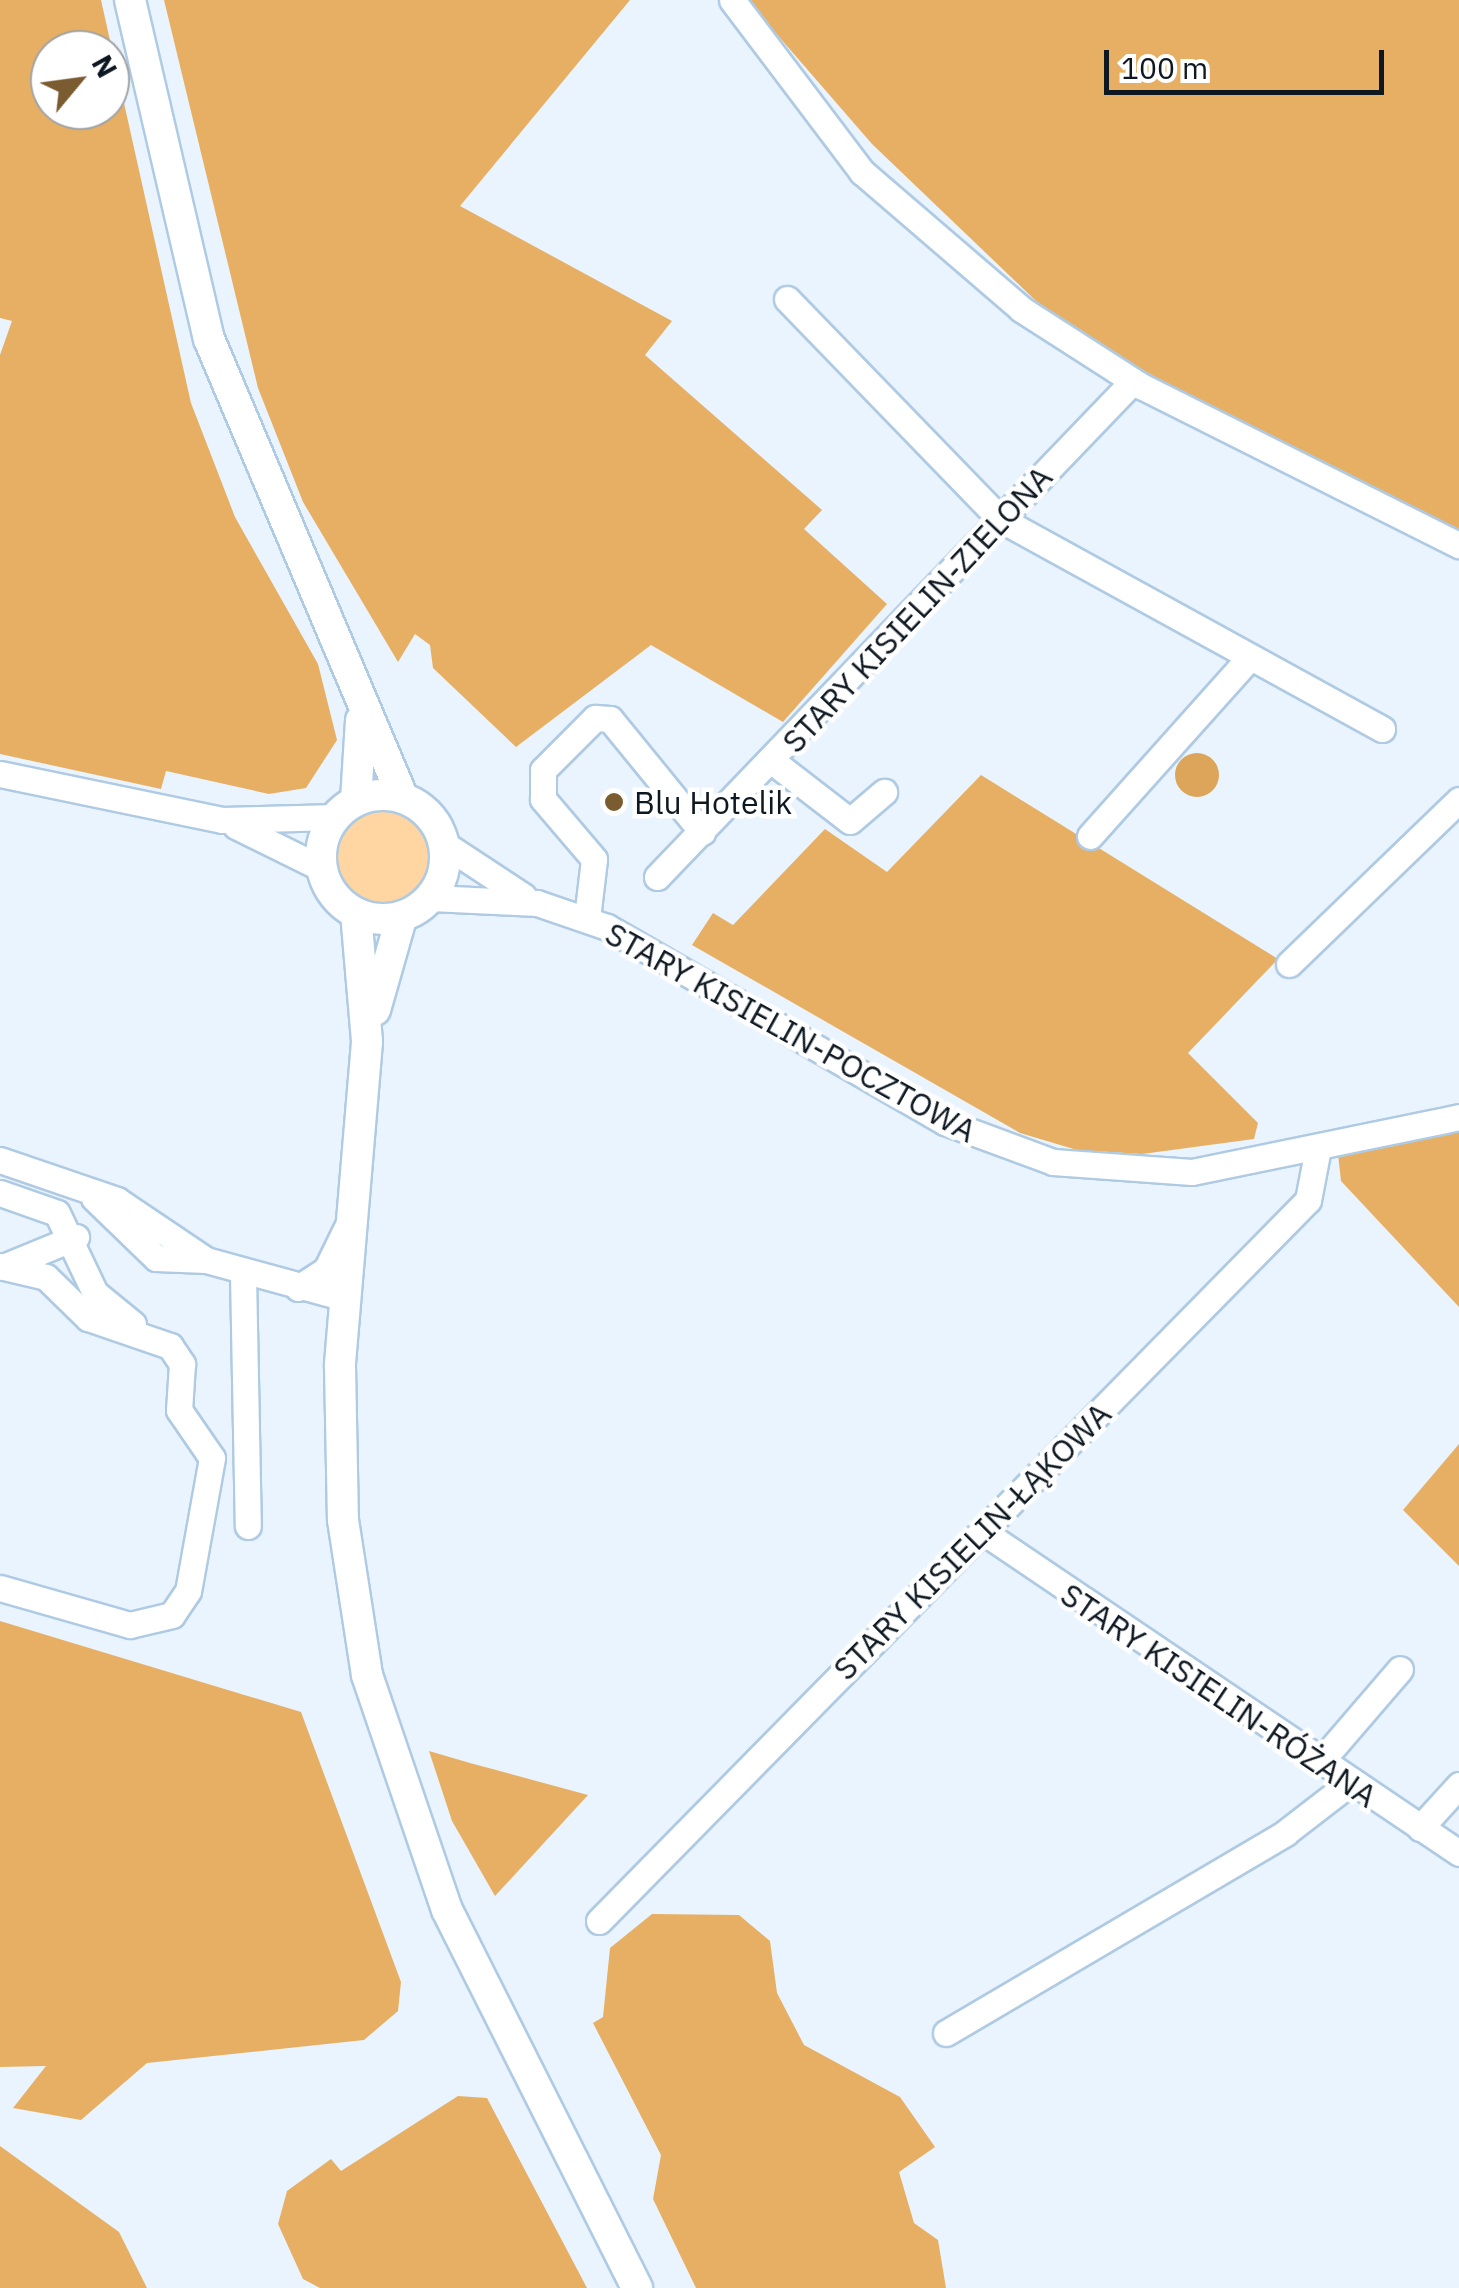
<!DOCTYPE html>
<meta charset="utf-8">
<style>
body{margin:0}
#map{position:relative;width:1459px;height:2288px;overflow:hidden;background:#e9f4fe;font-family:"IBM Plex Sans",sans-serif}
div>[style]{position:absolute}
.green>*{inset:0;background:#ffd6a2}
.round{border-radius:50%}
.forest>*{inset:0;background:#e7af63}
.water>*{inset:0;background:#dda559}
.roads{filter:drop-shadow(2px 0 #afcae3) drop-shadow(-2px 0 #afcae3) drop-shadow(0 2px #afcae3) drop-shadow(0 -2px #afcae3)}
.minor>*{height:25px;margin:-12.5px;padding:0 12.5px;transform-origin:12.5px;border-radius:12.5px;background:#fff}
.major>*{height:30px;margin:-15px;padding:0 15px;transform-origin:15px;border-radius:15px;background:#fff}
.major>.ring{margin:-15px;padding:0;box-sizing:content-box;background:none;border:30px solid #fff;border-radius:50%}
.dots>*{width:28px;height:28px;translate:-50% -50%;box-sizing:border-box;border:5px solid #fff;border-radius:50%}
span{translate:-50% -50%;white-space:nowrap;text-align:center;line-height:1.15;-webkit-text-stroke:9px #fff;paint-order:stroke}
.street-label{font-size:32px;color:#0e1821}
.poi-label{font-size:32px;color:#0e1821}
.left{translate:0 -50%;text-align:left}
.north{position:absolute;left:30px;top:30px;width:100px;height:100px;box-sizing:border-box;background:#fff;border:2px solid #9fa3a6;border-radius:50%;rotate:61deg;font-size:28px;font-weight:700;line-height:40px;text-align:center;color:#0e1821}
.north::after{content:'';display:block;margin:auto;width:35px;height:45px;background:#7b5b30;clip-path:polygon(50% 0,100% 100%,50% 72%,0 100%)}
.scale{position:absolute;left:1104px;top:50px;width:280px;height:45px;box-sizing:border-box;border:5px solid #0e1821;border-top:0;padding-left:12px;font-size:30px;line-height:35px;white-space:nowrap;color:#0e1821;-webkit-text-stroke:8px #fff;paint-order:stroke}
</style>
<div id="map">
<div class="green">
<div class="round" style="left:334px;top:805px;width:100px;height:100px"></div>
</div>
<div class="forest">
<div style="clip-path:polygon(evenodd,0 0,101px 0,191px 403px,235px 517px,318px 664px,337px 740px,306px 788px,269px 794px,166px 771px,161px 789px,0 754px,0 355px,12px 321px,0 318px,0 0,50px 50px,110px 50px,110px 110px,50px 110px,50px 50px)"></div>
<div style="clip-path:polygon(164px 0,630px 0,460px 206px,672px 321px,645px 355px,822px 510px,804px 529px,887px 604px,783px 722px,651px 645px,516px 747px,433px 668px,430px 645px,415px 634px,398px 662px,303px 502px,258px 388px)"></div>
<div style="clip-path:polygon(747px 0,1459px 0,1459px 546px,1136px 377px,1035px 300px,872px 144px)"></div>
<div style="clip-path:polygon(981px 775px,1278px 959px,1188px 1053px,1258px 1123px,1254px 1139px,1142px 1154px,1077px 1150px,1020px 1133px,692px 945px,713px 913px,733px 925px,825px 829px,887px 872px)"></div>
<div style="clip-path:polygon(1459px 1129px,1459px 1307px,1341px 1181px,1338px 1154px)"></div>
<div style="clip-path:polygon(1459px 1444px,1459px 1566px,1403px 1510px)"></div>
<div style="clip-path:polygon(0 1621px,301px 1712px,401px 1982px,398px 2011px,364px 2040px,147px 2063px,81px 2120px,13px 2108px,46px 2066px,0 2067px)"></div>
<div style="clip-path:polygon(429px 1751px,470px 1763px,588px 1795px,495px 1896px,452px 1821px)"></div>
<div style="clip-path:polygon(652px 1914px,739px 1915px,770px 1941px,777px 1993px,804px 2045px,900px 2097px,935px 2147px,899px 2172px,914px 2223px,938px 2240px,946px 2288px,696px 2288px,653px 2199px,661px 2155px,593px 2023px,603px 2017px,610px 1948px)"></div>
<div style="clip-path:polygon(458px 2096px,487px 2098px,587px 2288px,320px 2288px,303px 2279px,278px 2224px,287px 2191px,331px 2159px,341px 2171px)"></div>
<div style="clip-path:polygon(0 2146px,119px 2232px,147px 2288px,0 2288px)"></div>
</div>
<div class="water">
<div class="round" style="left:1175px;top:753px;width:44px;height:44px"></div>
</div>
<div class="roads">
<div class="minor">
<div style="left:732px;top:0;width:216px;rotate:52.9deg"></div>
<div style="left:862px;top:172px;width:210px;rotate:40.7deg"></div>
<div style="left:1021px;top:309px;width:143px;rotate:32.7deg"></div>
<div style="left:1141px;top:386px;width:356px;rotate:26.6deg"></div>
<div style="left:787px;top:299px;width:306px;rotate:45.9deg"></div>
<div style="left:1000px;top:519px;width:436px;rotate:28.8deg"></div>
<div style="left:772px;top:761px;width:98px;rotate:37.6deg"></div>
<div style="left:850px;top:821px;width:45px;rotate:-40.5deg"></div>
<div style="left:0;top:774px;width:227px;rotate:11.7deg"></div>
<div style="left:222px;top:820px;width:114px;rotate:-1.5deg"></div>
<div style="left:236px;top:826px;width:95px;rotate:26.3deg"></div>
<div style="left:1090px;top:836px;width:240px;rotate:-48.2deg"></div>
<div style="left:444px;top:844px;width:95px;rotate:33.4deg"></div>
<div style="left:657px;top:877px;width:686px;rotate:-46.18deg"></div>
<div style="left:431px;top:898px;width:106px;rotate:2.7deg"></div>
<div style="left:537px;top:903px;width:74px;rotate:18.9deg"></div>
<div style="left:607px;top:927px;width:390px;rotate:30deg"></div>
<div style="left:945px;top:1122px;width:115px;rotate:20.3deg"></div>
<div style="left:1053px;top:1162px;width:139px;rotate:4.1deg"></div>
<div style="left:1192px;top:1172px;width:273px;rotate:-11.6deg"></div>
<div style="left:587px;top:918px;width:59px;rotate:-83.2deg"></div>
<div style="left:594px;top:859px;width:79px;rotate:-130.4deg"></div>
<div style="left:543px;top:799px;width:29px;rotate:-90deg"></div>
<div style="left:543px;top:770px;width:74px;rotate:-45deg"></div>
<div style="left:595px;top:718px;width:15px;rotate:4deg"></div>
<div style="left:610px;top:719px;width:146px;rotate:50.8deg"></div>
<div style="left:1289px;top:964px;width:236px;rotate:-44deg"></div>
<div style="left:0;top:1160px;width:124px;rotate:18.9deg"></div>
<div style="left:117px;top:1200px;width:107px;rotate:34deg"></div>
<div style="left:206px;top:1260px;width:144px;rotate:15.3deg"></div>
<div style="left:0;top:1193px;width:60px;rotate:19.3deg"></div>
<div style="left:57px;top:1213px;width:89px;rotate:64.6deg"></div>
<div style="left:95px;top:1293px;width:49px;rotate:39.2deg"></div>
<div style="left:94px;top:1198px;width:86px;rotate:44.1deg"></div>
<div style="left:156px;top:1258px;width:50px;rotate:2.3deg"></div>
<div style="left:0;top:1266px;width:47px;rotate:13.4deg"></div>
<div style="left:46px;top:1277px;width:59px;rotate:44.3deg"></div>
<div style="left:88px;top:1318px;width:87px;rotate:18.9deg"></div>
<div style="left:170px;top:1346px;width:22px;rotate:56deg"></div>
<div style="left:182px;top:1364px;width:46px;rotate:93.7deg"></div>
<div style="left:179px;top:1410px;width:58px;rotate:55.5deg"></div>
<div style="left:212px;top:1458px;width:135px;rotate:100.2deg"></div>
<div style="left:188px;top:1591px;width:29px;rotate:124deg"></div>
<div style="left:172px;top:1615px;width:43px;rotate:166.6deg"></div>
<div style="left:130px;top:1625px;width:135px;rotate:-164.1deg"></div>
<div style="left:3px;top:1267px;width:79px;rotate:-22.3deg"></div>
<div style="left:243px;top:1274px;width:252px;rotate:88.9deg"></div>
<div style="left:298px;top:1288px;width:33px;rotate:-33deg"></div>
<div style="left:326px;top:1270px;width:48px;rotate:-64deg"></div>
<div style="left:982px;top:1531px;width:576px;rotate:34.02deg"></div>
<div style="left:1321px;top:1761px;width:121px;rotate:-49.3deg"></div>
<div style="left:1420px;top:1828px;width:58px;rotate:-47.8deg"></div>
<div style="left:599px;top:1921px;width:1011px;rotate:-45.48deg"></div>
<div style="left:1308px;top:1200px;width:53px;rotate:-79.1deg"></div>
<div style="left:946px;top:2033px;width:394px;rotate:-30.5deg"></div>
<div style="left:1285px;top:1833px;width:83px;rotate:-37.7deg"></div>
</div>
<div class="major">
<div style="left:130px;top:0;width:348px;rotate:76.9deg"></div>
<div style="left:209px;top:339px;width:498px;rotate:67.1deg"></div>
<div class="ring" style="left:321px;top:795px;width:94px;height:94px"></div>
<div style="left:356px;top:800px;width:80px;rotate:-86.4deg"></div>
<div style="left:356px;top:913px;width:129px;rotate:85.1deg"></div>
<div style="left:367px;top:1042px;width:325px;rotate:94.8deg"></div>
<div style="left:340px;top:1366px;width:154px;rotate:88.9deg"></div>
<div style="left:343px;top:1520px;width:157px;rotate:81.2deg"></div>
<div style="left:367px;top:1675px;width:248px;rotate:71.2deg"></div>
<div style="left:447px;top:1910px;width:423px;rotate:63.3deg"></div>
<div style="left:375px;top:1010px;width:95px;rotate:-74.1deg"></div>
</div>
</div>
<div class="dots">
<div style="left:614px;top:802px;background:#7b5b30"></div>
</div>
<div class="street-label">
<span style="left:917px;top:609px;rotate:-47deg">STARY KISIELIN-ZIELONA</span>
<span style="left:791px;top:1032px;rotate:29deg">STARY KISIELIN-POCZTOWA</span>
<span style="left:972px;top:1541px;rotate:-45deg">STARY KISIELIN-ŁĄKOWA</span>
<span style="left:1219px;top:1695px;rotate:34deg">STARY KISIELIN-RÓŻANA</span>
</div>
<div class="poi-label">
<span class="left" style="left:634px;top:802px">Blu Hotelik</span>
</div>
<div class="north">N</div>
<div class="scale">100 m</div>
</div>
